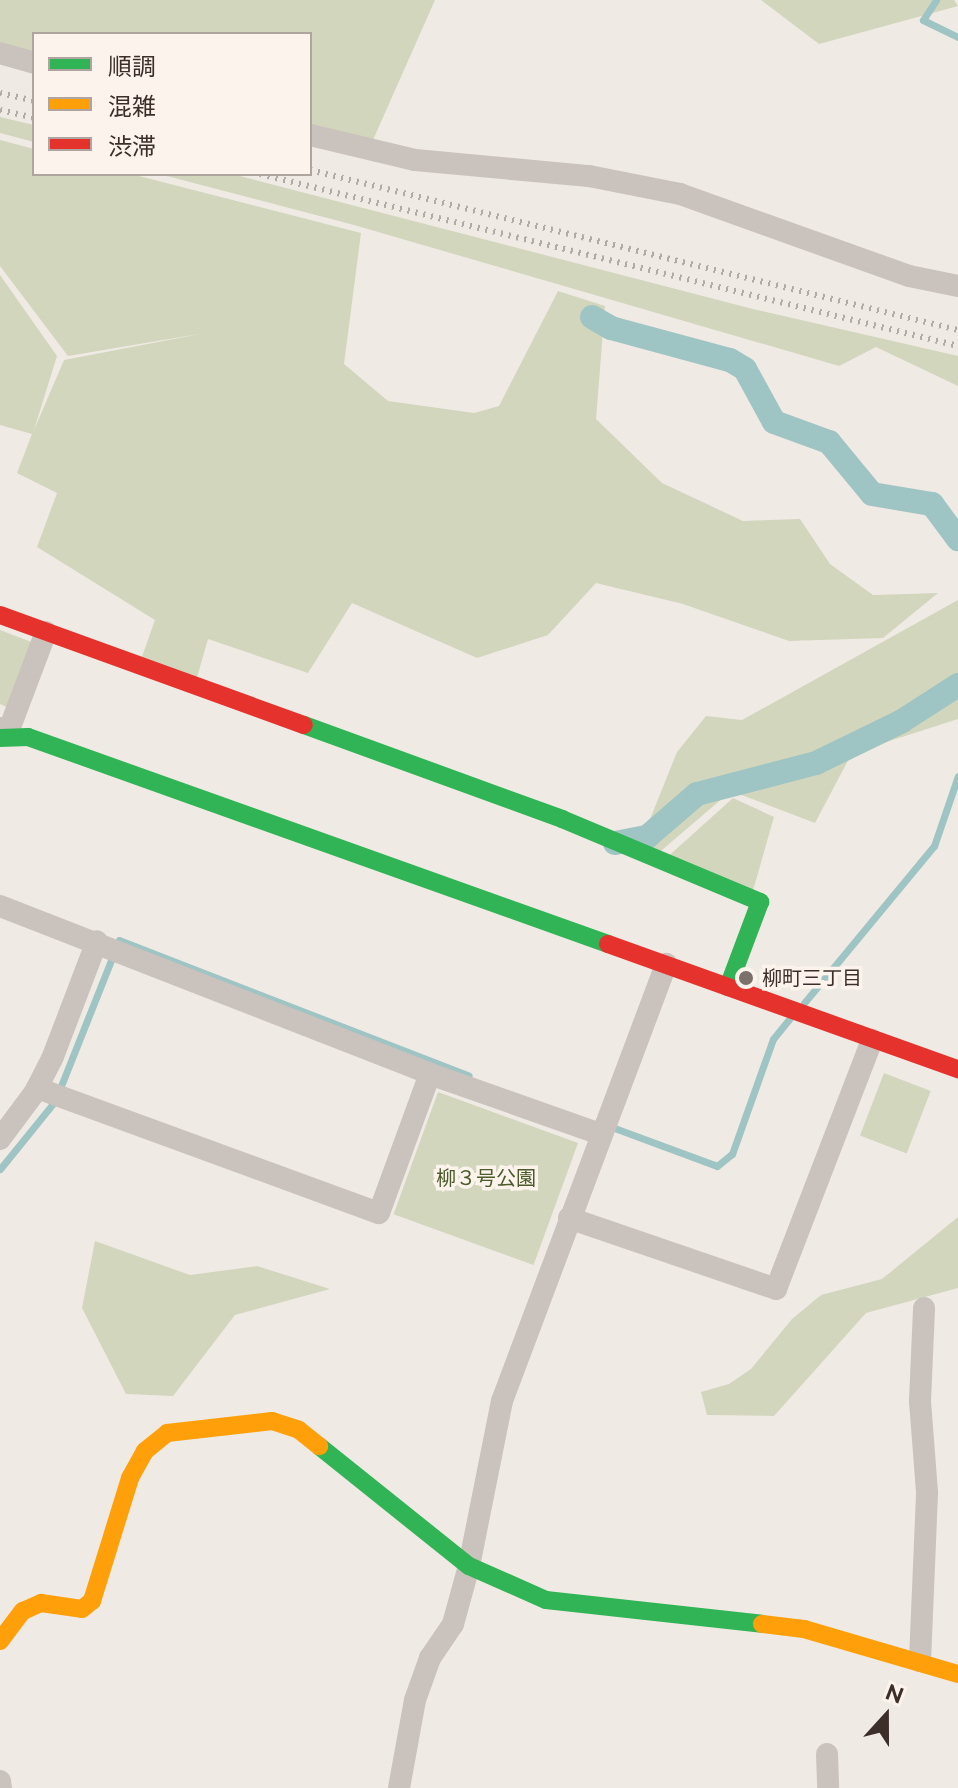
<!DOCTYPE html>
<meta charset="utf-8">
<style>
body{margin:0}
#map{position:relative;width:958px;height:1788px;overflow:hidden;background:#f0eae4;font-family:Raleway,"Noto Sans JP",sans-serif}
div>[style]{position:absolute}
.green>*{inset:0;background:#d2d6bd;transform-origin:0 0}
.stream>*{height:7px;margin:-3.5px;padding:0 3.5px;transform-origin:3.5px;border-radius:3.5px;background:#9ec4c3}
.canal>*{height:24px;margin:-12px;padding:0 12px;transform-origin:12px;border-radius:12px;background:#9ec4c3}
.street>*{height:22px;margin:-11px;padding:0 11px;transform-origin:11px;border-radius:11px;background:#cac2bc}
.fast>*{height:18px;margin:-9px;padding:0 9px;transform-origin:9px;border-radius:9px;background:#30b455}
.slow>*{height:18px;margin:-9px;padding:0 9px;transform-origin:9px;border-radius:9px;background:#ff9f0a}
.jam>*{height:18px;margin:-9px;padding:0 9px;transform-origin:9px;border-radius:9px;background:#e5322d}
.rail>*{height:6px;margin-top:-3px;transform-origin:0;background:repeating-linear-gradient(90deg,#b1aba7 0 2px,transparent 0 8px)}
.dots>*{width:22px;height:22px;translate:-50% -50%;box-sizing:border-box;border:4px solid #fcf4ec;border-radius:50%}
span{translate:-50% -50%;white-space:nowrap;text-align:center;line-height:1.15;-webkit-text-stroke:7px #fcf4ec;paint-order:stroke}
.poi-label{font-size:20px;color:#3c2f2a}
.left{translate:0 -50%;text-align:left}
.park-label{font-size:20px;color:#4b5c2b}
.legend{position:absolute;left:32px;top:32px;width:280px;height:144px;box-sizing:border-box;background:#fcf4ec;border:2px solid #afa59e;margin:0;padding:10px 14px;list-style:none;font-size:24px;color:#3c2f2a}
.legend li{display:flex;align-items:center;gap:16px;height:40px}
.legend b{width:40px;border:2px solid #afa59e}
.north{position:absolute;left:846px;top:1676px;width:80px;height:80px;-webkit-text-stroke:6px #fcf4ec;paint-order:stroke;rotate:21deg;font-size:22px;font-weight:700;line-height:32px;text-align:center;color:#3c2f2a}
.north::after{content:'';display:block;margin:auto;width:28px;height:36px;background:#3c2f2a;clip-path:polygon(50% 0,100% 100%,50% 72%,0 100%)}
</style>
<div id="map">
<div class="green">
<div style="clip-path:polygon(0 0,435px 0,369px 149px,310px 134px,310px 34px,34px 34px,34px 57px,0 45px)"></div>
<div style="clip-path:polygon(761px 0,954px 0,958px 6px,819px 44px)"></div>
<div style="clip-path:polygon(0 117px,34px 125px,34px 142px,0 133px)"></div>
<div style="clip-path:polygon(0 140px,34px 149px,34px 174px,131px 174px,361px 233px,344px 364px,388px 401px,474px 413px,499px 406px,558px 291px,605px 306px,596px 419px,662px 483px,743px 521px,800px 519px,830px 564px,873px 595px,938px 593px,883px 638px,789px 641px,683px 604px,596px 583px,548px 635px,477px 658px,352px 603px,308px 673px,208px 639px,196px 681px,139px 665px,155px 620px,37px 547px,57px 493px,17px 473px,32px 434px,0 425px,0 275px,57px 356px,34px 430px,64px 360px,205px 333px,68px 356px,0 266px)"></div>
<div style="clip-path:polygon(159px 174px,232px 174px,753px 309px,958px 356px,958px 386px,876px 347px,839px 366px,354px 225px)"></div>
<div style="clip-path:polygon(958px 600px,958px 719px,852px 753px,815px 823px,731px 791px,655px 856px,638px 849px,677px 752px,706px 716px,742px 720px)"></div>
<div style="clip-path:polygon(0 630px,34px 643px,11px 709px,0 704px)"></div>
<div style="clip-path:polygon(733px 798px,774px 817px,752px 894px,664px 860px)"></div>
<div style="left:884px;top:1073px;width:50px;height:67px;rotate:21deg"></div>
<div style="left:438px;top:1092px;width:149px;height:130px;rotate:20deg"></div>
<div style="clip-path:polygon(958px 1217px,958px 1288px,866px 1313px,774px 1416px,707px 1415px,701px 1392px,729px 1384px,751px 1369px,792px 1319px,821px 1295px,882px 1279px)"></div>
<div style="clip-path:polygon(95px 1241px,190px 1275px,257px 1266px,330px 1289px,235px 1315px,173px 1396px,126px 1394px,82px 1308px)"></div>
</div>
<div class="stream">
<div style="left:936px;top:0;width:24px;rotate:123deg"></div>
<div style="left:923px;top:20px;width:39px;rotate:26deg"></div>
<div style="left:804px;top:1003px;width:204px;rotate:-50.4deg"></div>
<div style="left:934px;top:846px;width:74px;rotate:-71.1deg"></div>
<div style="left:609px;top:1126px;width:115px;rotate:20.3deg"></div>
<div style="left:717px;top:1166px;width:19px;rotate:-39deg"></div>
<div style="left:732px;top:1154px;width:122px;rotate:-70.4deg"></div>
<div style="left:773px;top:1039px;width:27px;rotate:-51deg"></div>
<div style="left:0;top:1169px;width:87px;rotate:-51deg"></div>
<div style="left:55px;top:1101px;width:173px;rotate:-68.3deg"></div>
<div style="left:119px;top:940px;width:375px;rotate:21.2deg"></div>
</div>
<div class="canal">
<div style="left:592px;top:317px;width:22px;rotate:30deg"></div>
<div style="left:611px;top:328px;width:123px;rotate:15.1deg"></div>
<div style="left:730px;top:360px;width:17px;rotate:31deg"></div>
<div style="left:745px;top:369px;width:60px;rotate:61.3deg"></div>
<div style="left:774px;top:422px;width:59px;rotate:20deg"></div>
<div style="left:829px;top:442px;width:67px;rotate:50.4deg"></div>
<div style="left:872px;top:494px;width:61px;rotate:9.5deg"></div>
<div style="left:932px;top:504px;width:44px;rotate:53.4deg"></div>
<div style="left:615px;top:843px;width:33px;rotate:-11deg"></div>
<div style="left:647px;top:837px;width:66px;rotate:-40.7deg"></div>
<div style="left:697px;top:794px;width:123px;rotate:-14.6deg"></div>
<div style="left:816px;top:763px;width:96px;rotate:-26deg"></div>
<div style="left:902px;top:721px;width:67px;rotate:-32.7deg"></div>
</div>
<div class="street">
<div style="left:0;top:53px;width:35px;rotate:16deg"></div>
<div style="left:310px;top:135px;width:108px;rotate:13.4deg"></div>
<div style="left:415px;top:160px;width:175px;rotate:5.3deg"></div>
<div style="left:589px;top:176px;width:93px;rotate:11.2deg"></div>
<div style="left:680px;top:194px;width:243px;rotate:19.7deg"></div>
<div style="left:909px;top:276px;width:50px;rotate:11.5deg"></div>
<div style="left:0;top:728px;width:10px;rotate:45deg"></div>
<div style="left:7px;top:735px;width:110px;rotate:-69.3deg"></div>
<div style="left:0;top:906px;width:462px;rotate:21.3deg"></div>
<div style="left:430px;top:1074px;width:180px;rotate:19.4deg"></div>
<div style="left:37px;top:1088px;width:364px;rotate:20.1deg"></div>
<div style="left:379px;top:1213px;width:148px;rotate:-69.9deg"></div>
<div style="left:0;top:1139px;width:59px;rotate:-53.3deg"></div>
<div style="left:35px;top:1092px;width:37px;rotate:-63deg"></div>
<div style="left:52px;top:1059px;width:126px;rotate:-69.1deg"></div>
<div style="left:569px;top:1218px;width:219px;rotate:18.9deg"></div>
<div style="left:776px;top:1289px;width:267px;rotate:-68.9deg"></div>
<div style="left:920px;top:1661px;width:169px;rotate:-87.6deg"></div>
<div style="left:927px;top:1492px;width:91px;rotate:-94.4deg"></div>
<div style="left:920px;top:1401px;width:93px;rotate:-87.5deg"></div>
<div style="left:827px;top:1754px;width:34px;rotate:88deg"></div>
<div style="left:0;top:1781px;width:7px;rotate:82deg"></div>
<div style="left:399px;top:1788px;width:89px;rotate:-79.7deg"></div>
<div style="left:415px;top:1700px;width:45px;rotate:-70.3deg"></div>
<div style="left:430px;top:1658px;width:41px;rotate:-55.9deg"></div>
<div style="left:453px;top:1624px;width:60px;rotate:-74.6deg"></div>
<div style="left:469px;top:1566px;width:168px;rotate:-78.7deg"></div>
<div style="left:502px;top:1401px;width:467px;rotate:-69.4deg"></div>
</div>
<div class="fast">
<div style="left:304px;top:725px;width:275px;rotate:20deg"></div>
<div style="left:562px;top:819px;width:215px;rotate:22.7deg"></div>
<div style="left:760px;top:902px;width:91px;rotate:110.6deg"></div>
<div style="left:0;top:738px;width:28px;rotate:-2deg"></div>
<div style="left:28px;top:737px;width:616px;rotate:19.64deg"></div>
<div style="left:319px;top:1446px;width:192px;rotate:38.7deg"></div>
<div style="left:469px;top:1566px;width:84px;rotate:23.8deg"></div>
<div style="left:546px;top:1600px;width:217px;rotate:6.3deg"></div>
</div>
<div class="slow">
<div style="left:762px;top:1624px;width:42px;rotate:6.8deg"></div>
<div style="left:804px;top:1629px;width:160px;rotate:16.3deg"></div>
<div style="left:0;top:1641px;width:38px;rotate:-53deg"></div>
<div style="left:23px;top:1611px;width:20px;rotate:-24deg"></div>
<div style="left:41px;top:1603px;width:41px;rotate:8.3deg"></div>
<div style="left:82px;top:1609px;width:13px;rotate:-39deg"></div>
<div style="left:92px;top:1601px;width:129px;rotate:-72.8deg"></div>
<div style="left:130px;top:1478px;width:31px;rotate:-61deg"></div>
<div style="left:145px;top:1451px;width:28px;rotate:-39deg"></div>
<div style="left:167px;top:1433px;width:106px;rotate:-6.5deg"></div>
<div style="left:272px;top:1421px;width:28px;rotate:18deg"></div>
<div style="left:299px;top:1430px;width:26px;rotate:39deg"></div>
</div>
<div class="jam">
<div style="left:0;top:615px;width:323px;rotate:19.9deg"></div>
<div style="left:608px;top:944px;width:372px;rotate:19.7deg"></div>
</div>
<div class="rail">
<div style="left:0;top:93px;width:35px;rotate:13deg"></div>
<div style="left:0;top:110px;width:35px;rotate:13deg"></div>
<div style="left:310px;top:170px;width:667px;rotate:13.87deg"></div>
<div style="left:260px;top:174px;width:719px;rotate:13.84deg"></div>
</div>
<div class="dots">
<div style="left:746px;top:978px;background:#7b706b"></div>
</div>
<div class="poi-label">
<span class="left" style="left:762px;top:978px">柳町三丁目</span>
</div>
<div class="park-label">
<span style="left:486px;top:1178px">柳３号公園</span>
</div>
<ul class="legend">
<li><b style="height:10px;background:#30b455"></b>順調</li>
<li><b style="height:10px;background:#ff9f0a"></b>混雑</li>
<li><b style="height:10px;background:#e5322d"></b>渋滞</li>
</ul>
<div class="north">N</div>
</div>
